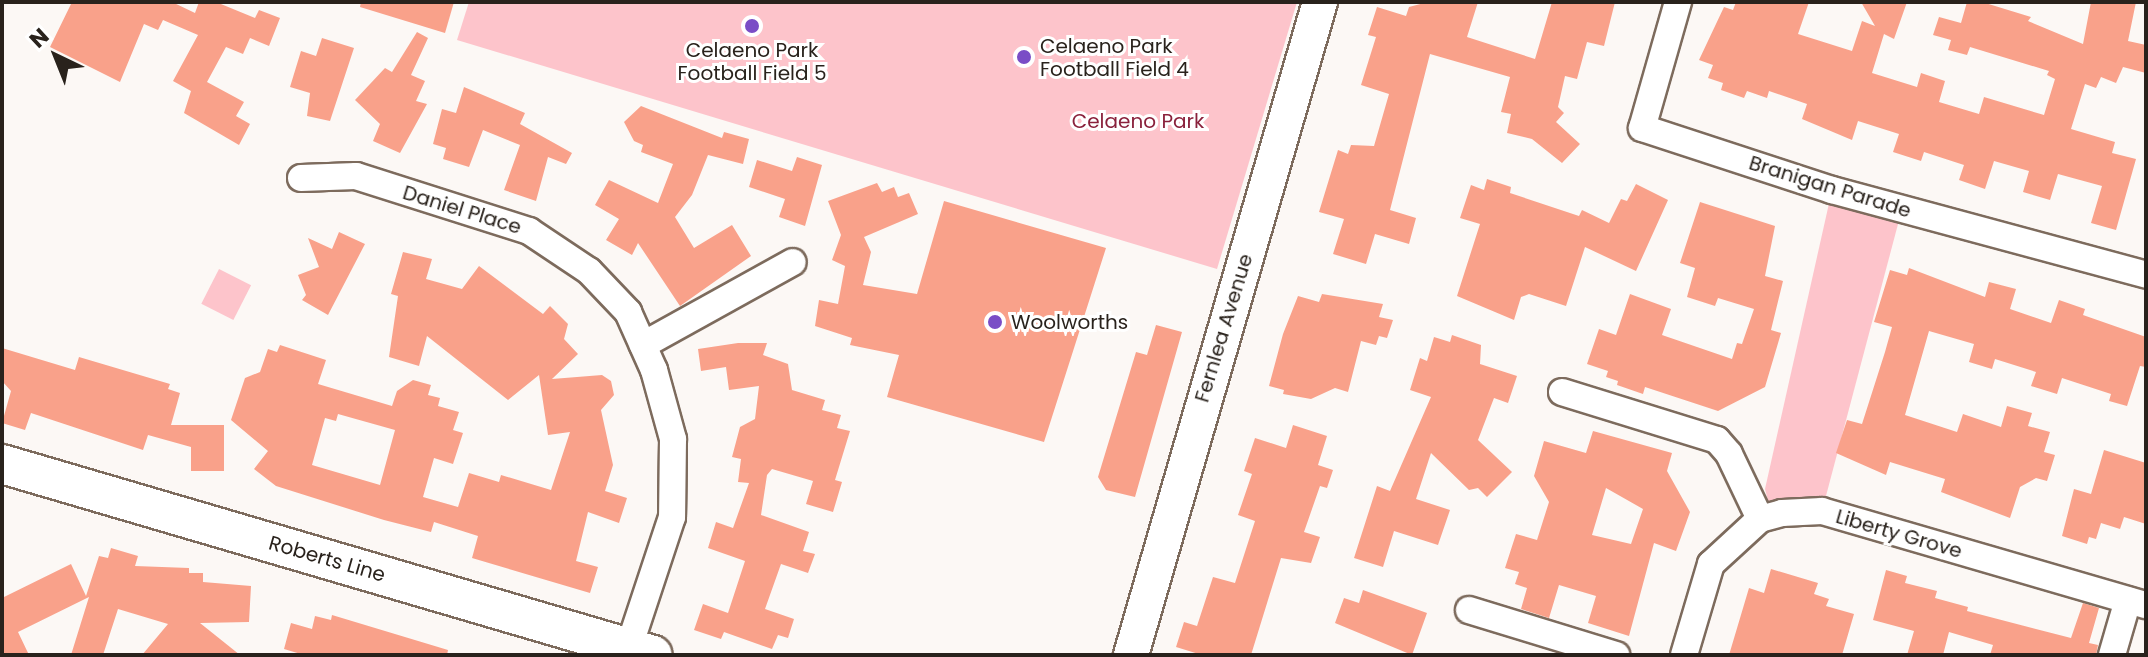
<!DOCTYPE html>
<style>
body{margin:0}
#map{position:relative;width:2148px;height:657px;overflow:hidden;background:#fcf8f5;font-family:Poppins,sans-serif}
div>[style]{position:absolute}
.green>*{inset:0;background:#fdc4cb;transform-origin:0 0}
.building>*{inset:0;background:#f9a18a}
.roads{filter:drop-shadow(2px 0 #7d6b5d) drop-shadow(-2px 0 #7d6b5d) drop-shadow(0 2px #7d6b5d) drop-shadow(0 -2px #7d6b5d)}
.minor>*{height:26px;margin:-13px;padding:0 13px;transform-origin:13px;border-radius:13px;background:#fff}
.tertiary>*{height:34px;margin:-17px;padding:0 17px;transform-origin:17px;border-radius:17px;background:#fff}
.secondary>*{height:38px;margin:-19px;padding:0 19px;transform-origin:19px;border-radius:19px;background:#fff}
.dots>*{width:22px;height:22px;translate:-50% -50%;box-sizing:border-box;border:4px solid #fff;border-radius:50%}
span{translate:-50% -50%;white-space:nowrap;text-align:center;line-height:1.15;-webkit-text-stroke:6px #fff;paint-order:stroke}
.poi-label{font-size:20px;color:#29221c}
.left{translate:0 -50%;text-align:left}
.park-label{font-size:20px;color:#8a213c}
.street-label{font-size:20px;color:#29221c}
.frame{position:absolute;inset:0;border:4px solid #29221c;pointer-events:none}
.north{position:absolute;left:16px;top:16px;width:80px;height:80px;-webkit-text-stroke:6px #fff;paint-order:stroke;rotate:317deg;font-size:22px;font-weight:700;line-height:32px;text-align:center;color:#29221c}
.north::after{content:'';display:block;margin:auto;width:28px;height:36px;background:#29221c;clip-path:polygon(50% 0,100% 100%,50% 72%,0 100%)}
</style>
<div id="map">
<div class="green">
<div style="clip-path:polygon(469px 2px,1297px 2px,1217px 269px,457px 40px)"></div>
<div style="clip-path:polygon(1832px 190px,1902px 209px,1822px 511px,1772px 516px,1765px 489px)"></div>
<div style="left:219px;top:269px;width:36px;height:39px;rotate:27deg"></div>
</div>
<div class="building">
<div style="clip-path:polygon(72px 2px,172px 2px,195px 13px,199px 2px,216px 2px,255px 18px,259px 10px,280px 18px,269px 46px,250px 38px,243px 54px,226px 47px,207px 82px,244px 102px,236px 116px,250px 124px,239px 145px,184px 113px,191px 91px,173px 81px,198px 35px,163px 20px,158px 30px,144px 24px,120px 82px,50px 47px)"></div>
<div style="clip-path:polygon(361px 2px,454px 2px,445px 33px,360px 7px)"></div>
<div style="clip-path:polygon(1428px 2px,1478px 2px,1467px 37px,1535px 59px,1552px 2px,1615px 2px,1604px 46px,1587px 42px,1577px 79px,1565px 76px,1558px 107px,1564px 113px,1556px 122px,1580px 144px,1562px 163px,1532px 139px,1507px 133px,1511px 114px,1501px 112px,1510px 77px,1430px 54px,1390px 210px,1416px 218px,1409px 244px,1375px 234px,1366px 264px,1333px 254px,1344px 219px,1319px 212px,1338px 150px,1348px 154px,1351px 145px,1374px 146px,1389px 94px,1361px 85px,1376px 37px,1368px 35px,1377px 7px,1406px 16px,1409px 7px)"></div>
<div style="clip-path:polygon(1736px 2px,1809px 2px,1798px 34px,1852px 51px,1862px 21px,1875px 26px,1861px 2px,1907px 2px,1894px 39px,1884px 34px,1872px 73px,1917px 87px,1921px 73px,1945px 81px,1939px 102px,1979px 114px,1984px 97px,2044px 115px,2055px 79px,2047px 75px,2049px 71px,1970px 47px,1967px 55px,1948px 50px,1951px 40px,1933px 35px,1939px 17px,1961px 23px,1967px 2px,1982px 2px,2031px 17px,2028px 21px,2083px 44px,2091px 2px,2136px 2px,2128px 41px,2146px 45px,2146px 73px,2123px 67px,2116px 83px,2101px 77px,2096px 88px,2085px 84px,2071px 129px,2115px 142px,2112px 153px,2136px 159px,2116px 230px,2091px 223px,2102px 186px,2058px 174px,2050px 200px,2023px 192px,2029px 171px,1994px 161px,1985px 189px,1959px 180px,1964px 165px,1924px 152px,1921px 161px,1893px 152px,1899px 134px,1858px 121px,1852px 140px,1802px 119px,1807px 104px,1769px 91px,1767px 98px,1747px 91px,1744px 98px,1721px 90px,1723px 83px,1708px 78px,1713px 65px,1699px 60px,1724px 7px,1733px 10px)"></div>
<div style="clip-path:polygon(417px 32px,428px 38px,411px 75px,425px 81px,416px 101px,427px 104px,400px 153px,373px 141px,380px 124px,355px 100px,385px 68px,392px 72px)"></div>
<div style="clip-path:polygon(322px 38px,354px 48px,330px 121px,307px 116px,310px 93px,290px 87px,301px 51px,316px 56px)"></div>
<div style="clip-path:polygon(464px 87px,525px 113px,520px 124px,572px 153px,566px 164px,548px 157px,536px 201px,504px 190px,520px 145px,483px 130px,469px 167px,443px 159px,446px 148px,433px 144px,442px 109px,456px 113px)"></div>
<div style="clip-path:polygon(641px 106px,722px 138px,724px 132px,749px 139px,743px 164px,708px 155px,692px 195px,675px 217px,694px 248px,732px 225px,751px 256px,680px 306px,638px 243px,632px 255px,606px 240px,619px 219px,595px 205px,609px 180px,658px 203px,673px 164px,641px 152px,643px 145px,634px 141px,624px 122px)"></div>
<div style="clip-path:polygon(797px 157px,822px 165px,805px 226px,779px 217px,785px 199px,749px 187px,757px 160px,792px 171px)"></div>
<div style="clip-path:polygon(1487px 179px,1511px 187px,1510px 193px,1579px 216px,1582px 210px,1609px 223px,1621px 199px,1627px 201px,1636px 184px,1668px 200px,1636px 271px,1585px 247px,1566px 306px,1529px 294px,1521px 297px,1514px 320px,1457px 296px,1480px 224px,1460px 218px,1471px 185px,1484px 190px)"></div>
<div style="clip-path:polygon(877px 183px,882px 192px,894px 187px,898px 197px,909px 193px,918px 214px,864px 237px,871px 252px,863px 285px,917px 294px,944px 201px,1106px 248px,1044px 442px,887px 397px,899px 355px,850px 345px,852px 338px,815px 326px,819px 300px,838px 304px,845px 266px,832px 260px,841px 235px,828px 201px)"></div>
<div style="clip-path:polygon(1700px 202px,1775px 226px,1765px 276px,1783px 281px,1771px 330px,1781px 333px,1765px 387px,1718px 411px,1645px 387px,1643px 394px,1617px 385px,1618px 381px,1606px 377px,1608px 371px,1587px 364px,1599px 329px,1616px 335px,1630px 294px,1671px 309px,1662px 335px,1732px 359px,1737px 343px,1742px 344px,1754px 309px,1718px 298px,1715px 306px,1687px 297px,1695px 268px,1680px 263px)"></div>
<div style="clip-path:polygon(339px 232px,365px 244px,328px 315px,302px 300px,306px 295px,298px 275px,319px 267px,308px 238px,332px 249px)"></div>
<div style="clip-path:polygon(evenodd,403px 252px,432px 259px,426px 279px,462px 289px,479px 266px,543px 314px,550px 306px,568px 324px,564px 339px,578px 354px,552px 379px,602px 375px,611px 381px,614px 395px,601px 410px,613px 465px,605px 491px,627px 498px,619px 523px,588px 512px,576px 561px,598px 567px,590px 593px,472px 558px,478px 536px,434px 522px,431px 532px,384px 520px,276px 486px,254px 469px,268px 451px,231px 420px,245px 378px,260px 372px,268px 349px,277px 352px,280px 345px,326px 360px,318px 384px,392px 406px,397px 391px,413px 380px,431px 385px,428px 395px,440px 398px,438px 406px,459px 412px,453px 430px,463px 433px,453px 464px,434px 458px,423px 497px,458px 507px,469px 473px,499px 482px,501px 475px,551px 490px,570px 432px,548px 435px,539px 375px,508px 400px,427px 336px,419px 366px,389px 357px,398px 296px,391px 294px,403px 252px,338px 414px,395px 430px,380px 485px,312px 465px,325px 418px,336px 421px,338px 414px)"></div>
<div style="clip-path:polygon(1909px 268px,1985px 297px,1989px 282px,2016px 289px,2010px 309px,2051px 323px,2059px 300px,2085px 309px,2083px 315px,2146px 337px,2146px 367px,2140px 366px,2127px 406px,2109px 401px,2111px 394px,2062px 378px,2057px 394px,2031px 386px,2036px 372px,1995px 359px,1992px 369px,1969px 362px,1974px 344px,1929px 331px,1905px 415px,1957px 432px,1963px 414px,2001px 427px,2007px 406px,2032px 413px,2028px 426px,2050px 432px,2044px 452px,2055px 455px,2047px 481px,2036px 478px,2020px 487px,2010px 518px,1941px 492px,1945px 479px,1890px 462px,1886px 475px,1836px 453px,1847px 420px,1862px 424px,1885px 352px,1892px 327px,1874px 322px,1890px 270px,1907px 275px)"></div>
<div style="clip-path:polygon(1322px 294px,1383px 304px,1379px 317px,1393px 320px,1387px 338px,1379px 336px,1376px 345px,1361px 341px,1348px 392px,1335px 388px,1311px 399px,1283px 394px,1284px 390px,1269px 386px,1283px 334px,1298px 296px,1319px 302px)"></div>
<div style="clip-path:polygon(1156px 325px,1182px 332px,1135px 497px,1106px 490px,1098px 477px,1136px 352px,1147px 355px)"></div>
<div style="clip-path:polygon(1452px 335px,1481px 345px,1480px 364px,1517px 376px,1508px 403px,1494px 398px,1478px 440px,1512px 472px,1487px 497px,1478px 488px,1469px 490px,1431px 453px,1416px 499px,1450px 510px,1438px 545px,1394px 531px,1383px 567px,1354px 558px,1377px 486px,1390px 491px,1431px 397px,1410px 390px,1420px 358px,1427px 361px,1434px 337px,1450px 342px)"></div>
<div style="clip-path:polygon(738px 343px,767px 343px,763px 355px,788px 364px,792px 390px,825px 400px,822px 410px,841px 415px,837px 428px,850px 431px,835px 480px,842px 482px,833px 512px,806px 504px,813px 481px,772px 469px,767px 475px,761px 515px,809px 532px,803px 551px,815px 554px,808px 573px,781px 564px,765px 609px,794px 619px,788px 638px,778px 635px,772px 649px,724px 632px,721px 639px,694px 630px,703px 604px,728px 613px,745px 561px,708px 548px,716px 522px,733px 528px,749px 483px,738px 482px,741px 459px,732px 457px,740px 427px,755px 419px,759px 386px,729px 390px,726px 367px,701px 371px,698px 349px)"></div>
<div style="clip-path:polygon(2px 348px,75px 370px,79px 357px,170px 384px,168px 389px,180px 393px,171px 425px,224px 425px,224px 471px,191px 471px,191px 447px,148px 435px,143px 450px,31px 413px,25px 430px,2px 423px,11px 391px,2px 381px)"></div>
<div style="clip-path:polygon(1293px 425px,1327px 436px,1318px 465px,1333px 470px,1327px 488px,1320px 486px,1304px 532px,1320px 537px,1311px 563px,1281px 558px,1251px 655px,1202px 655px,1176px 647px,1184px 622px,1197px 626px,1213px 577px,1235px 583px,1255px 521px,1238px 515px,1252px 474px,1244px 471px,1255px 438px,1286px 448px)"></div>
<div style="clip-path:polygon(evenodd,1593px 431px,1672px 453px,1667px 471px,1690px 512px,1676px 551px,1654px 543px,1629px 636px,1588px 623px,1596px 596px,1559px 585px,1549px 618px,1521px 609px,1527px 588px,1515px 584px,1519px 572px,1505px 568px,1516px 534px,1537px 540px,1549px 502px,1534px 476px,1544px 441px,1586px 453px,1593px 431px,1606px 488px,1643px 509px,1631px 544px,1592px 535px,1606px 488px)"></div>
<div style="clip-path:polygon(2104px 450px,2146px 463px,2146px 524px,2124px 517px,2120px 529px,2101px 523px,2096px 539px,2089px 537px,2087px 544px,2062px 536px,2074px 489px,2091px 494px)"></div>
<div style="clip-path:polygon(111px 548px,138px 556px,135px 566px,189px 568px,189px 573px,203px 573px,203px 582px,251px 586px,249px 622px,200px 623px,240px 655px,142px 655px,168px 624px,118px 609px,103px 655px,71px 655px,89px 597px,18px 632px,29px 655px,2px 655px,2px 598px,71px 564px,86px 596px,99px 556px,108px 558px)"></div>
<div style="clip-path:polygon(1771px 569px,1818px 583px,1814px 594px,1829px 599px,1826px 606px,1854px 614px,1842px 655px,1729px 655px,1749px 588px,1764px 593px)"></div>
<div style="clip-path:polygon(1886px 570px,1907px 576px,1905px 583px,1937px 591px,1935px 598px,1968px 607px,1967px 611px,2071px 638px,2083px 603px,2099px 608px,2089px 643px,2098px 645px,2096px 655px,1990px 655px,1993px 645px,1949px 632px,1943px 655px,1907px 655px,1914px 631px,1873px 620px)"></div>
<div style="clip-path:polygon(1363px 590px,1427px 613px,1412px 655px,1335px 623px,1344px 598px,1359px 603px)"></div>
<div style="clip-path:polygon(332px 615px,448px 650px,447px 655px,304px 655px,284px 649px,291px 623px,312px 629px,315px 616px,331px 620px)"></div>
</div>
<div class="roads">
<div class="minor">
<div style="left:1678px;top:2px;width:131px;rotate:105.9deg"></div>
<div style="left:1642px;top:128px;width:200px;rotate:18.1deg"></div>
<div style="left:1832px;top:190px;width:325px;rotate:15.1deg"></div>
<div style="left:301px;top:178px;width:55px;rotate:-2.1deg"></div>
<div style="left:356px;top:176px;width:182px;rotate:17.6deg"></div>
<div style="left:529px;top:231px;width:72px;rotate:33.7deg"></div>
<div style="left:589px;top:271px;width:57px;rotate:46.4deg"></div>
<div style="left:628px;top:312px;width:64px;rotate:65.9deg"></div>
<div style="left:654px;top:370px;width:72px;rotate:74.6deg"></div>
<div style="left:673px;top:439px;width:78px;rotate:90.7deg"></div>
<div style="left:672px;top:517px;width:137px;rotate:108.3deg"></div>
<div style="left:643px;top:345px;width:171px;rotate:-29deg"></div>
<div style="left:1562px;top:392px;width:162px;rotate:17.2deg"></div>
<div style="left:1717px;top:440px;width:18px;rotate:49deg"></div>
<div style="left:1729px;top:454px;width:72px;rotate:64.5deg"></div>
<div style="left:1469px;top:610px;width:154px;rotate:17deg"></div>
<div style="left:1684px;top:655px;width:95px;rotate:-73.5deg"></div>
<div style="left:1711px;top:564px;width:67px;rotate:-42.6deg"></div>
<div style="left:1760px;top:519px;width:23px;rotate:-15deg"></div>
<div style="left:1782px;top:513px;width:40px;rotate:-2.9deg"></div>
<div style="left:1822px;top:511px;width:337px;rotate:16.2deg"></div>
<div style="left:2112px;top:655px;width:57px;rotate:-73.8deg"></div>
</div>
<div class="tertiary">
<div style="left:1131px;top:655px;width:680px;rotate:-73.86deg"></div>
</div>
<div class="secondary">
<div style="left:2px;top:464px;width:678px;rotate:16.35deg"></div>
</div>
</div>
<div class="dots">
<div style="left:752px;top:26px;background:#7a4dc6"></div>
<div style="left:1024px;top:57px;background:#7a4dc6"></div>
<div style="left:995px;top:322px;background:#7a4dc6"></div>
</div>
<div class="poi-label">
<span class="left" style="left:1040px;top:58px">Celaeno Park<br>Football Field 4</span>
<span style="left:752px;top:62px">Celaeno Park<br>Football Field 5</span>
<span class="left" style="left:1011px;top:322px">Woolworths</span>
</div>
<div class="park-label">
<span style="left:1138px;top:121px">Celaeno Park</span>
</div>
<div class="street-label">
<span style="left:1830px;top:187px;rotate:17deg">Branigan Parade</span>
<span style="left:462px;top:210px;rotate:17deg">Daniel Place</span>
<span style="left:1224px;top:328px;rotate:-73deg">Fernlea Avenue</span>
<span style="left:1899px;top:534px;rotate:16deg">Liberty Grove</span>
<span style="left:327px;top:559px;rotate:16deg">Roberts Line</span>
</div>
<div class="frame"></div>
<div class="north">N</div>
</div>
